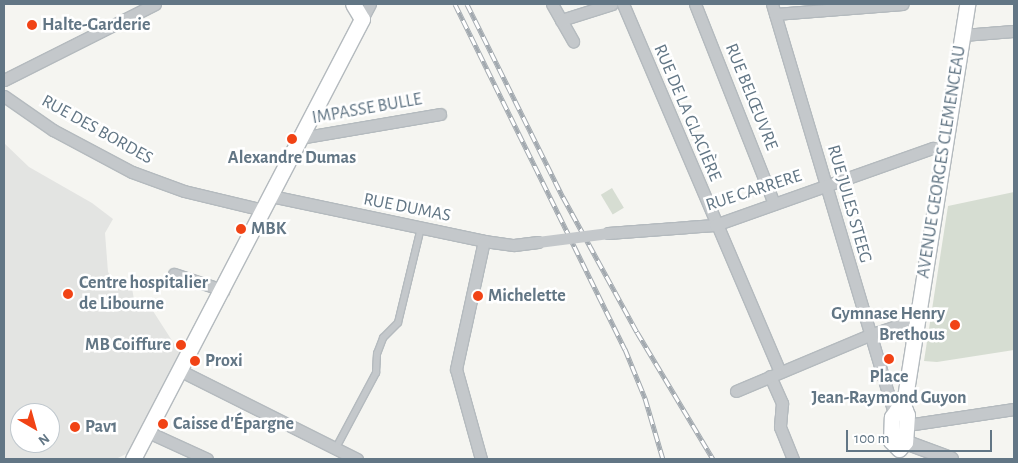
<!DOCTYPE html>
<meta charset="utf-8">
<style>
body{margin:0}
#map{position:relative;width:1018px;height:463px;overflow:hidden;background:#f5f5f1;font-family:"Alegreya Sans",sans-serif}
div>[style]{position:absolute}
.built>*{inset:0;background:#e3e4e2}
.green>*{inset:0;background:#d6ddd2;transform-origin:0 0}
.roads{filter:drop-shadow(1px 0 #b4babe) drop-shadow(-1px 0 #b4babe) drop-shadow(0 1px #b4babe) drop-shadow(0 -1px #b4babe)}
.service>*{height:5.5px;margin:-2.75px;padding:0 2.75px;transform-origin:2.75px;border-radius:2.75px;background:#c4c8cb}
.minor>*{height:11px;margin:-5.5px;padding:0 5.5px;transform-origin:5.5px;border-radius:5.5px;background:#c4c8cb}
.tertiary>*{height:14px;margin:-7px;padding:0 7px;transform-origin:7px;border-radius:7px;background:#c4c8cb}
.secondary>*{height:15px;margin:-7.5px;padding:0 7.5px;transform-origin:7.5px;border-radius:7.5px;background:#fff}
.rail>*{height:5px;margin-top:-2.5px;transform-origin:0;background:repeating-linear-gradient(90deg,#fff 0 9px,#a2a9af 0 18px);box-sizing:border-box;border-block:1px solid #a2a9af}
.minor-bridge>*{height:11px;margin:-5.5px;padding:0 5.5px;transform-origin:5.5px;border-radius:5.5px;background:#c4c8cb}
.dots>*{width:14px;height:14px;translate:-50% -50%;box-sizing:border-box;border:2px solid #fff;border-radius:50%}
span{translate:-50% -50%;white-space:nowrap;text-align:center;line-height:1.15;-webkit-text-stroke:5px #fff;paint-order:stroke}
.poi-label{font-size:18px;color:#627685;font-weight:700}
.left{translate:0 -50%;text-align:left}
.right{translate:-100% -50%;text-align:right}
.street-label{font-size:18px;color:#627685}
.frame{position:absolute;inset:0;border:5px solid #627685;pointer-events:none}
.north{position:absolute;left:10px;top:403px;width:50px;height:50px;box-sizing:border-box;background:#fff;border:1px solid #c0c8ce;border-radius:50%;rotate:142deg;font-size:14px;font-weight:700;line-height:20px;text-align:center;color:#627685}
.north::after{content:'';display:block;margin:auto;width:18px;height:22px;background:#f14315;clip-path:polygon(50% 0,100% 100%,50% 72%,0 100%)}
.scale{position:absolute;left:846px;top:430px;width:146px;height:22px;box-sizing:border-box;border:2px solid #627685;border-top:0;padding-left:6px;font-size:15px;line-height:18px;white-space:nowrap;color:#627685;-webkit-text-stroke:4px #fff;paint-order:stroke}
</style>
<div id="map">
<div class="built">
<div style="clip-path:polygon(evenodd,4px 143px,29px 167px,92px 203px,113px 219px,105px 233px,108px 272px,116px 283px,131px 283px,135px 305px,153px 311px,180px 353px,128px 453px,116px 459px,4px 459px,4px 143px,20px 413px,50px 413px,50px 443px,20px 443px,20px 413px)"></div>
</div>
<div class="green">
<div style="left:612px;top:188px;width:23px;height:13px;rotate:59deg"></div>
<div style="clip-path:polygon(1014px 192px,1014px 350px,937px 362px,924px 361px,948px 206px)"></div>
</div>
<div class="roads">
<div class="service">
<div style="left:336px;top:448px;width:85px;rotate:-61.9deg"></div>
<div style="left:376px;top:373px;width:19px;rotate:-87deg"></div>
<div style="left:377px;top:354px;width:17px;rotate:-69deg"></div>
<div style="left:383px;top:338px;width:21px;rotate:-45deg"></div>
<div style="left:398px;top:323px;width:98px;rotate:-76.4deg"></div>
</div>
<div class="minor">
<div style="left:552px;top:4px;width:43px;rotate:60.4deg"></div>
<div style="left:623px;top:4px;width:400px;rotate:66.9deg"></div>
<div style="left:695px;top:4px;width:215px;rotate:68.4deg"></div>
<div style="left:772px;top:4px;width:427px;rotate:73.4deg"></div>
<div style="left:775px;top:14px;width:128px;rotate:-4.5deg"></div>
<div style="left:362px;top:19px;width:17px;rotate:-62deg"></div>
<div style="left:561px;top:20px;width:53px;rotate:-17.4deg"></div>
<div style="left:962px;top:35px;width:52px;rotate:-4.4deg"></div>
<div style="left:4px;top:80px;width:169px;rotate:-26.7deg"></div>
<div style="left:4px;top:96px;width:60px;rotate:34.8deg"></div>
<div style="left:53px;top:130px;width:89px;rotate:28deg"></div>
<div style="left:132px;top:172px;width:55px;rotate:20.1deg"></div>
<div style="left:184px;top:191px;width:81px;rotate:13.5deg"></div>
<div style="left:300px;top:138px;width:142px;rotate:-9.7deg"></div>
<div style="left:271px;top:196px;width:218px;rotate:11.9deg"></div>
<div style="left:484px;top:241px;width:30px;rotate:8deg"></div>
<div style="left:514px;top:245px;width:24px;rotate:-7deg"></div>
<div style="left:608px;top:233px;width:107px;rotate:-4.3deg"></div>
<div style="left:715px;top:225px;width:231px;rotate:-19.5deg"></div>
<div style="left:933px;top:148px;width:11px"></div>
<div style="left:174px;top:274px;width:52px;rotate:18.1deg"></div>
<div style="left:181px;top:371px;width:197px;rotate:26.6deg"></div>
<div style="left:770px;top:376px;width:30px;rotate:66deg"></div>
<div style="left:782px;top:403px;width:24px;rotate:95deg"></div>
<div style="left:780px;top:427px;width:35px;rotate:68deg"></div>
<div style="left:736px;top:391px;width:144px;rotate:-22.8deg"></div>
<div style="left:869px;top:335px;width:38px;rotate:-18deg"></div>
<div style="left:905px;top:323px;width:11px"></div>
<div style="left:907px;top:425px;width:108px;rotate:-8.5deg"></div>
<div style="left:148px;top:432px;width:65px;rotate:24.6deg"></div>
<div style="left:481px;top:459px;width:93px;rotate:-105.5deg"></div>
<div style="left:456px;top:369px;width:131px;rotate:-77.7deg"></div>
</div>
<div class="tertiary">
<div style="left:905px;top:442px;width:49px;rotate:20.3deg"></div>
</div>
<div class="secondary">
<div style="left:897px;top:410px;width:8px"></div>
<div style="left:905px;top:410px;width:5px;rotate:68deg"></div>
<div style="left:907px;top:415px;width:27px;rotate:94deg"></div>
<div style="left:905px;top:442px;width:9px;rotate:131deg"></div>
<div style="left:899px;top:449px;width:11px;rotate:-135deg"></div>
<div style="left:891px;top:441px;width:24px;rotate:-88deg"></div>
<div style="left:892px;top:417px;width:9px;rotate:-54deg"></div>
<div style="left:903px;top:410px;width:411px;rotate:-81deg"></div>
<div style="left:133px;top:459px;width:496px;rotate:-62.5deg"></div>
<div style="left:362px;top:19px;width:17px;rotate:-121deg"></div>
</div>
</div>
<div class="rail">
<div style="left:455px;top:4px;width:385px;rotate:63.8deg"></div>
<div style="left:625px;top:349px;width:53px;rotate:67.8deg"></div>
<div style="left:645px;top:398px;width:64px;rotate:73.6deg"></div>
<div style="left:467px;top:4px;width:216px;rotate:63.6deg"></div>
<div style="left:563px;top:197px;width:154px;rotate:61.3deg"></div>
<div style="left:637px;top:332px;width:148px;rotate:59.1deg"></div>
</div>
<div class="minor-bridge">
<div style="left:538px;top:242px;width:71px;rotate:-7.3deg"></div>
</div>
<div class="dots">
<div style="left:32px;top:25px;background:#f14315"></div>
<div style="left:292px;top:139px;background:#f14315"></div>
<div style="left:241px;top:229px;background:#f14315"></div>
<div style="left:68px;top:294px;background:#f14315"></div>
<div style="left:478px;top:296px;background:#f14315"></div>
<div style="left:955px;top:325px;background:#f14315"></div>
<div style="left:181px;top:345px;background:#f14315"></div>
<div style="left:889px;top:359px;background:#f14315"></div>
<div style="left:195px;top:361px;background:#f14315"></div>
<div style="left:163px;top:424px;background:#f14315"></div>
<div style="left:75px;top:427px;background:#f14315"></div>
</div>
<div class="poi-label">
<span class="left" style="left:42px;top:25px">Halte-Garderie</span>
<span style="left:292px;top:158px">Alexandre Dumas</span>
<span class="left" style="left:251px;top:229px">MBK</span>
<span class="left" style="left:79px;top:294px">Centre hospitalier<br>de Libourne</span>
<span class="left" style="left:488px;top:296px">Michelette</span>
<span class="right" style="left:945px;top:325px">Gymnase Henry<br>Brethous</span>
<span class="right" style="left:171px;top:345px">MB Coiffure</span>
<span class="left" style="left:205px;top:361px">Proxi</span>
<span style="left:889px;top:388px">Place<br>Jean-Raymond Guyon</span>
<span class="left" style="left:173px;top:424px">Caisse d'Épargne</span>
<span class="left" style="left:85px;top:427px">Pav1</span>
</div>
<div class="street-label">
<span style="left:751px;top:97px;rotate:68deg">RUE BELŒUVRE</span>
<span style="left:367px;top:109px;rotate:-10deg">IMPASSE BULLE</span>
<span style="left:687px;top:113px;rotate:67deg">RUE DE LA GLACIÈRE</span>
<span style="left:97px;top:130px;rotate:29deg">RUE DES BORDES</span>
<span style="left:942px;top:162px;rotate:-81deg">AVENUE GEORGES CLEMENCEAU</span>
<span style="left:754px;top:191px;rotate:-18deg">RUE CARRERE</span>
<span style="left:849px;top:204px;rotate:74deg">RUE JULES STEEG</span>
<span style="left:407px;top:208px;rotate:11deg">RUE DUMAS</span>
</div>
<div class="frame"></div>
<div class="north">N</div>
<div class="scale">100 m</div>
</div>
